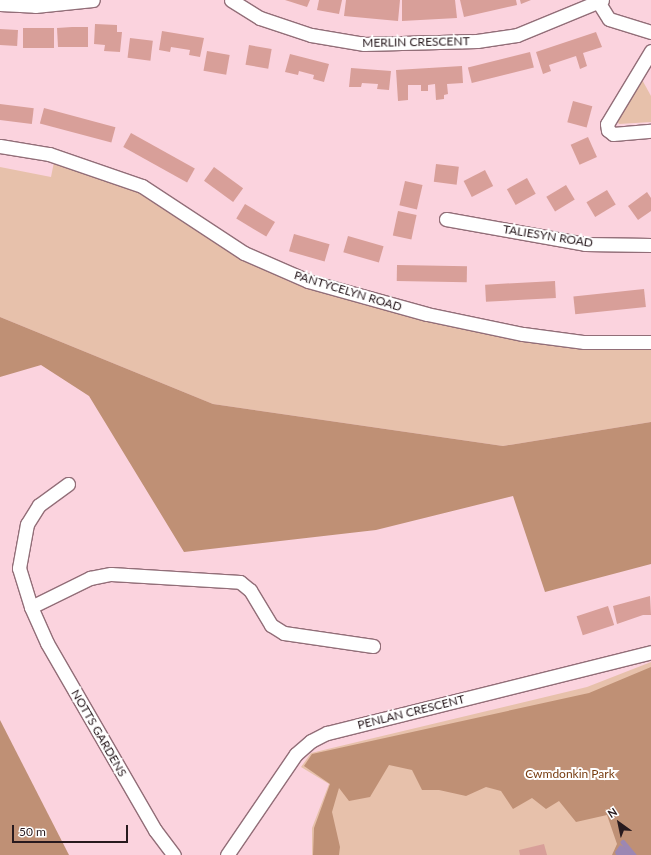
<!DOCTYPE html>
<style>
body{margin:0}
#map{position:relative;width:651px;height:855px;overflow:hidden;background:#fbd3de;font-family:Lato,sans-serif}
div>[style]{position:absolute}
.green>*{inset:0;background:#e7c1ab}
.forest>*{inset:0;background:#bf9075}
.water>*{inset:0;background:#9c87b3}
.stream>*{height:4.5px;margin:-2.25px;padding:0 2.25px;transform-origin:2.25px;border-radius:2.25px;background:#9c87b3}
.building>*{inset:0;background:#d89f99;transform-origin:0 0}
.roads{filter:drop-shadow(1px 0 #926e78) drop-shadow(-1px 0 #926e78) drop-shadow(0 1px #926e78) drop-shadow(0 -1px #926e78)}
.street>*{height:13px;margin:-6.5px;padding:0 6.5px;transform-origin:6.5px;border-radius:6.5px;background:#fff}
span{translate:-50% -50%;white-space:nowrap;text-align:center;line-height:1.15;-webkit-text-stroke:4px #fff;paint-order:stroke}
.street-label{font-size:12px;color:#281a1e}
.park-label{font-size:12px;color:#783d11}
.north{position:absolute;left:599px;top:803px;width:40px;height:40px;-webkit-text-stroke:3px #fff;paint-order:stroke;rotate:327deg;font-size:11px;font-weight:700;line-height:16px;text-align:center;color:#281a1e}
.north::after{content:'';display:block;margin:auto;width:14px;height:18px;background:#281a1e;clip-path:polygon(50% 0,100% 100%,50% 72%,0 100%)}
.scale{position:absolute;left:12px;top:825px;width:116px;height:18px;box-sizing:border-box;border:2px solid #281a1e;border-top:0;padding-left:5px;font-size:12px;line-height:14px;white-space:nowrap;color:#281a1e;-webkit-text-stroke:3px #fff;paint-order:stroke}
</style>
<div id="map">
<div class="green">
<div style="clip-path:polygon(640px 76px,651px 96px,651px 122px,619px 124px,616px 119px)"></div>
<div style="clip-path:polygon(54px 162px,132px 186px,225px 248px,288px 281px,361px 304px,463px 328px,604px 349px,651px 345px,651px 422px,503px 446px,213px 404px,0 317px,0 167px,51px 177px)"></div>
<div style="clip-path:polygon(651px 662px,651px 855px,312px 855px,312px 828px,329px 784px,301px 767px,311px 753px,587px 687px)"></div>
</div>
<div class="forest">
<div style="clip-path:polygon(0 317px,213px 404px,503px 446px,651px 422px,651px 564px,545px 592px,513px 496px,376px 530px,184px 552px,89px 396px,41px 365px,0 377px)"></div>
<div style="clip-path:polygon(651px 667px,651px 855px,612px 855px,617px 844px,607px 815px,576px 822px,559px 801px,546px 809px,532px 798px,513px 809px,501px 791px,486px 787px,466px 796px,439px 790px,422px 790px,412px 770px,389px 765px,370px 797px,349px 801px,339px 788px,332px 812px,340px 847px,339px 855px,313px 855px,314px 828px,330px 784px,304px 766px,312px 754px,589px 693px)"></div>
<div style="clip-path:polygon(0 720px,69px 855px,0 855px)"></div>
</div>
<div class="water">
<div style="clip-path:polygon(620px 845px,624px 847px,631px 855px,616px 855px,615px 852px)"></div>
</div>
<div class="stream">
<div style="left:623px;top:842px;width:17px;rotate:50deg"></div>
</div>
<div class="building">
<div style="clip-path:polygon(285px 0,310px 0,307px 7px)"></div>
<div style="clip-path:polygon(319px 0,342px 0,339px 14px,317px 10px)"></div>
<div style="clip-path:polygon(346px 0,400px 0,398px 21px,344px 16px)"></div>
<div style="clip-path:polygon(402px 0,455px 0,457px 18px,402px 21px)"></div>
<div style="clip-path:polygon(460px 0,516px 0,517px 5px,464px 17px)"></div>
<div style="clip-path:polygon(520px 0,531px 0,521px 4px)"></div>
<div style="clip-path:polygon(95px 24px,117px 25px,117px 32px,122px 32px,120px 52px,104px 51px,105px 45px,94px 44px)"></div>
<div style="clip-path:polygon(72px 27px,88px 27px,88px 47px,58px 47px,57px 28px)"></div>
<div style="left:54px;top:28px;width:20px;height:31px;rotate:90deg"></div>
<div style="left:0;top:29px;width:18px;height:16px;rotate:3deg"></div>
<div style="clip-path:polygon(162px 31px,204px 38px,200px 57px,189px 55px,190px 50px,171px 47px,170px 52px,159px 50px)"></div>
<div style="clip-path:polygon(596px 32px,602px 47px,583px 53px,587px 66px,580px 69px,576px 56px,549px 65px,551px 71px,543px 74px,536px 52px)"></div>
<div style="left:130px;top:38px;width:23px;height:20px;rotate:7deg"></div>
<div style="left:249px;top:45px;width:23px;height:20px;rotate:10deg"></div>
<div style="left:207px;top:51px;width:23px;height:20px;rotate:10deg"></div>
<div style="left:530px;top:52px;width:16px;height:64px;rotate:76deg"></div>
<div style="clip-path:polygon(290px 54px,329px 64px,324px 82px,313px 79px,314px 75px,299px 71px,298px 75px,285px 72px)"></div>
<div style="clip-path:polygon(462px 66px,463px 83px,447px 84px,448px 94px,444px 95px,444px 99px,436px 100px,435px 84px,428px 85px,428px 91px,421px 91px,421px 85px,408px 85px,408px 100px,398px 101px,396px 70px)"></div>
<div style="clip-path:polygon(351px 68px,391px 71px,389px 90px,377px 89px,378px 84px,362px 83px,361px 87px,349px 87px)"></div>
<div style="left:573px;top:101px;width:20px;height:22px;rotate:15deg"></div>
<div style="left:0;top:104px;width:34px;height:16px;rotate:7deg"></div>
<div style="left:44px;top:108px;width:74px;height:16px;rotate:15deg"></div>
<div style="left:131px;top:133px;width:73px;height:16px;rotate:29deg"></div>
<div style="left:588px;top:137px;width:22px;height:19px;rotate:66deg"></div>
<div style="left:436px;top:164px;width:23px;height:18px;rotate:7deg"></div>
<div style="left:214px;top:167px;width:36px;height:17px;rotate:36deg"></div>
<div style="left:485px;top:170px;width:18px;height:24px;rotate:63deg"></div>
<div style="left:527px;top:178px;width:18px;height:23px;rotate:61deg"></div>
<div style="left:405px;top:181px;width:18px;height:25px;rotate:13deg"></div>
<div style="left:566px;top:185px;width:17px;height:23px;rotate:59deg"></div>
<div style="left:607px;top:190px;width:17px;height:24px;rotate:59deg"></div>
<div style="clip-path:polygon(647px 192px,651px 198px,651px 211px,638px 220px,628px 206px)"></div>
<div style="left:245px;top:204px;width:35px;height:17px;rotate:31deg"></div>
<div style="left:398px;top:211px;width:19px;height:25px;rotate:12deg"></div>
<div style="left:294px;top:234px;width:37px;height:18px;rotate:16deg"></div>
<div style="left:348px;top:236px;width:37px;height:17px;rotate:16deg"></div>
<div style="left:397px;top:265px;width:70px;height:16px;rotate:1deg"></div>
<div style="left:555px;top:281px;width:17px;height:70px;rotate:87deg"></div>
<div style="left:644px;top:289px;width:18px;height:71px;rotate:84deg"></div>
<div style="clip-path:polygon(650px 596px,651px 615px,643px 615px,617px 624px,613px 606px)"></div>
<div style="left:608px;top:606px;width:20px;height:33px;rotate:72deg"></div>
<div style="clip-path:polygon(544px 844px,547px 855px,520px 855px,519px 850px)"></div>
</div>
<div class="roads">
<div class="street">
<div style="left:231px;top:0;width:34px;rotate:32deg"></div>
<div style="left:260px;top:18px;width:54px;rotate:18.4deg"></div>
<div style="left:311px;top:35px;width:54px;rotate:9.6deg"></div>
<div style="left:364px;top:44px;width:113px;rotate:-1.5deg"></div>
<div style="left:477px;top:41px;width:40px;rotate:-8.5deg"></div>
<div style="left:517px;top:35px;width:92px;rotate:-22.4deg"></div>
<div style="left:597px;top:0;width:22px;rotate:58deg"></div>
<div style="left:609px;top:19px;width:44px;rotate:17.2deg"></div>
<div style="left:0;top:4px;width:35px;rotate:3deg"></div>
<div style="left:35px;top:6px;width:58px;rotate:-5.9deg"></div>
<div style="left:651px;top:51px;width:85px;rotate:121.1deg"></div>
<div style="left:607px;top:124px;width:6px;rotate:81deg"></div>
<div style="left:608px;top:130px;width:6px;rotate:39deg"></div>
<div style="left:613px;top:134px;width:38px;rotate:-5deg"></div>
<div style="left:0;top:146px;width:50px;rotate:9.3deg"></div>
<div style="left:49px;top:154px;width:98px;rotate:19deg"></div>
<div style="left:142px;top:186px;width:122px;rotate:33.3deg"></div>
<div style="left:244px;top:253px;width:70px;rotate:23.6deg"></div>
<div style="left:308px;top:281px;width:123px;rotate:15.5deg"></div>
<div style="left:427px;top:314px;width:98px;rotate:11.8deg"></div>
<div style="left:523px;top:334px;width:62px;rotate:7.5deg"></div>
<div style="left:584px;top:342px;width:67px"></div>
<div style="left:446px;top:219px;width:141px;rotate:10.2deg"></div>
<div style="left:585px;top:244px;width:66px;rotate:0.9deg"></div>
<div style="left:68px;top:484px;width:36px;rotate:144deg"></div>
<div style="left:39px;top:505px;width:22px;rotate:122deg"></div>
<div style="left:27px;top:524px;width:45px;rotate:100.3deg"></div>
<div style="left:19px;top:568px;width:41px;rotate:72.9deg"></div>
<div style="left:31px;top:607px;width:39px;rotate:66deg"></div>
<div style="left:47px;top:643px;width:216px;rotate:60deg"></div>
<div style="left:155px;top:830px;width:31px;rotate:53deg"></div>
<div style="left:31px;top:607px;width:66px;rotate:-26.2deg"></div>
<div style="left:90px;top:578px;width:21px;rotate:-11deg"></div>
<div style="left:111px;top:574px;width:129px;rotate:3.5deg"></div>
<div style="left:240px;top:582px;width:13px;rotate:39deg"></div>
<div style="left:250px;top:590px;width:41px;rotate:59deg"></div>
<div style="left:271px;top:625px;width:15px;rotate:32deg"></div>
<div style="left:284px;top:633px;width:90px;rotate:8.3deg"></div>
<div style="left:227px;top:855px;width:122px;rotate:-55.7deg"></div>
<div style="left:296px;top:754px;width:20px;rotate:-41deg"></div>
<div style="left:311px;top:741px;width:18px;rotate:-27deg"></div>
<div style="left:327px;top:733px;width:334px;rotate:-14deg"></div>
</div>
</div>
<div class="street-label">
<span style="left:416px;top:42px;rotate:-1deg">MERLIN CRESCENT</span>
<span style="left:548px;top:236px;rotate:9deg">TALIESYN ROAD</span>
<span style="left:348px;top:291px;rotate:17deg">PANTYCELYN ROAD</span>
<span style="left:411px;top:712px;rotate:-14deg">PENLAN CRESCENT</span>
<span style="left:99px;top:733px;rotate:60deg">NOTTS GARDENS</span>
</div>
<div class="park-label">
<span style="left:570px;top:774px">Cwmdonkin Park</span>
</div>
<div class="north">N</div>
<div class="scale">50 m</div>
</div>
